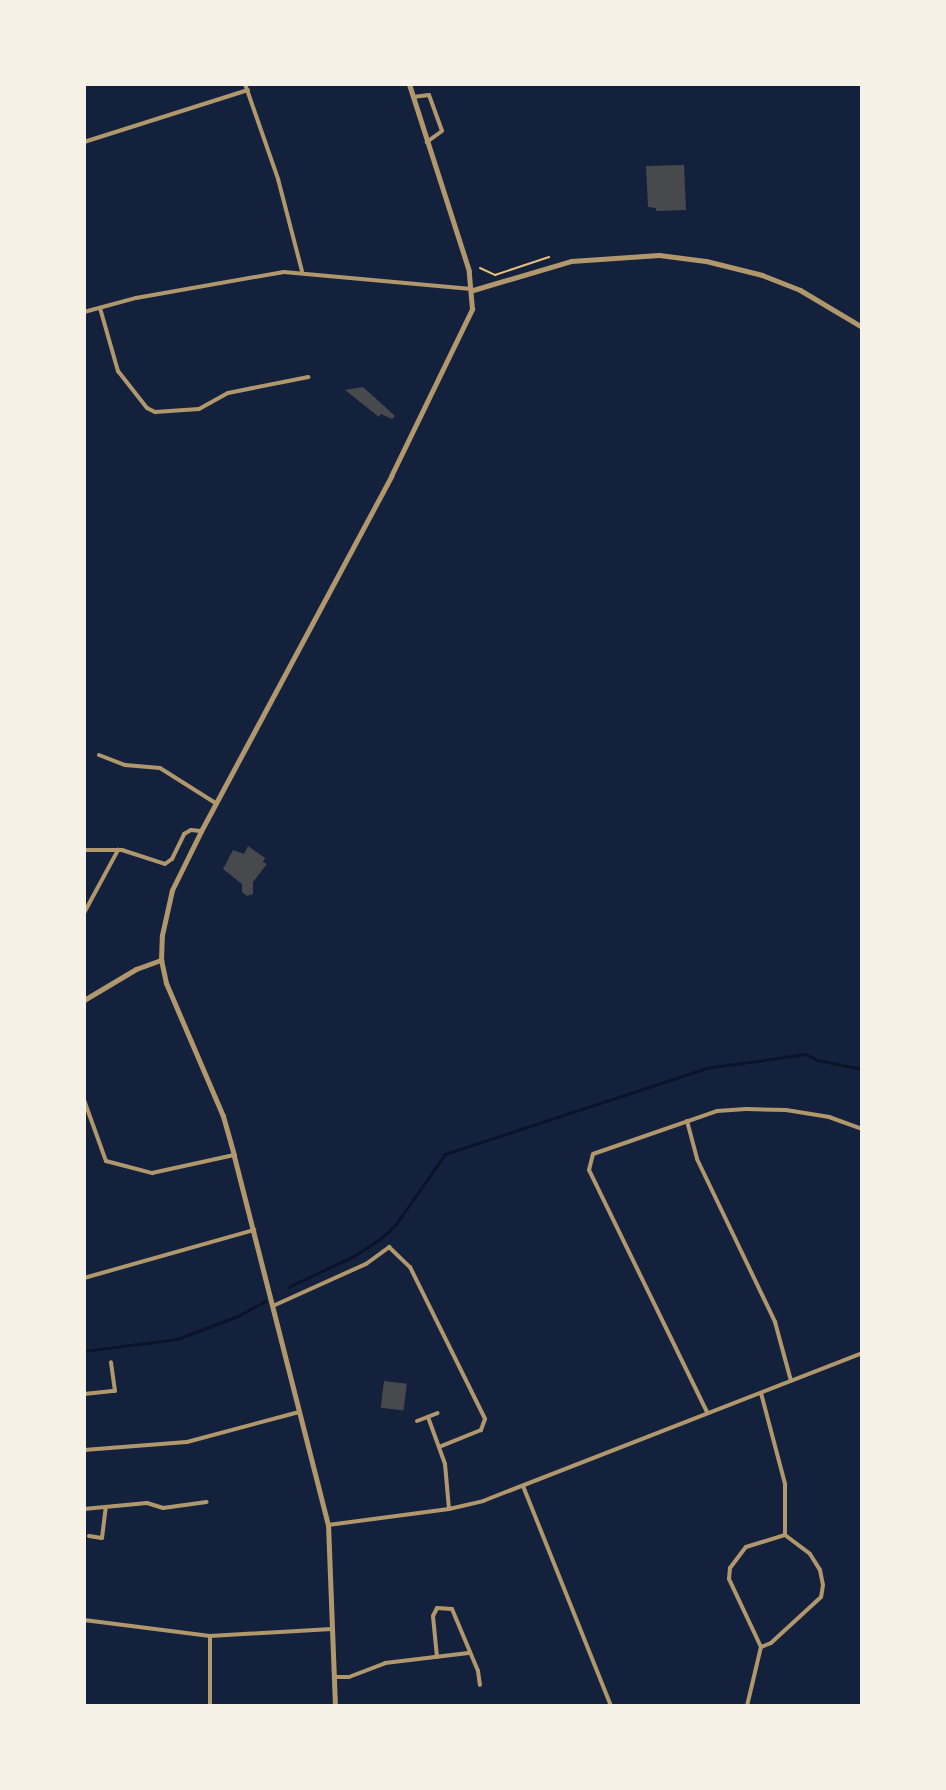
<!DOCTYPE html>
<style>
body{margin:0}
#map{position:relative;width:946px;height:1790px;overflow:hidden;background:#14213d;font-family:"Exo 2",sans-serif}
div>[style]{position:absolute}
.stream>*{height:3px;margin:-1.5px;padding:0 1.5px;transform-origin:1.5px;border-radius:1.5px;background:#0b132b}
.building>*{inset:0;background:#48494c;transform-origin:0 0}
.path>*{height:2px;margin:-1px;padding:0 1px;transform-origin:1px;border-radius:1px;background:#e5c07b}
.minor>*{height:4px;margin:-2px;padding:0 2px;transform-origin:2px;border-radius:2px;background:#b1986c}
.tertiary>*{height:5px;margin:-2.5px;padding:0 2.5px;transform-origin:2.5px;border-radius:2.5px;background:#b1986c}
span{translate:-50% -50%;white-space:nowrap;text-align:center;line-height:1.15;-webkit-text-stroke:8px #f6f1e7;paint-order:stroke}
.frame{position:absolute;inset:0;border:86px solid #f6f1e7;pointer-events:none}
</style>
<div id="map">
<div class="stream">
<div style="left:288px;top:1287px;width:73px;rotate:-25.2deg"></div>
<div style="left:354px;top:1256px;width:31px;rotate:-33deg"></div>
<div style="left:380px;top:1239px;width:22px;rotate:-43deg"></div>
<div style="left:396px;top:1224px;width:85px;rotate:-55deg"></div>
<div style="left:445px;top:1154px;width:275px;rotate:-18.2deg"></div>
<div style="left:706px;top:1068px;width:101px;rotate:-8deg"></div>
<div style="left:806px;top:1054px;width:13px;rotate:29deg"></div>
<div style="left:817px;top:1060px;width:46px;rotate:11.3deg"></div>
<div style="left:84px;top:1351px;width:94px;rotate:-7.4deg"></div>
<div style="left:177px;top:1339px;width:65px;rotate:-20.7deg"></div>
<div style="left:238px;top:1316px;width:31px;rotate:-29deg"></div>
</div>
<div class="building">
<div style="clip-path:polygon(684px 165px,686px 210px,656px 211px,656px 208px,648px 207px,646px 166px)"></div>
<div style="clip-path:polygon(363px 387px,395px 416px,392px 419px,381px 414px,379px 417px,345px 390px)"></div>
<div style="clip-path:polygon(248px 846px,265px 858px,263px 862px,267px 864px,253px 882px,253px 894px,247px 896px,242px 892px,242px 884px,223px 869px,233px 850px,244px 854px)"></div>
<div style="left:384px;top:1381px;width:23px;height:27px;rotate:7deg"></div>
</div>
<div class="path">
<div style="left:480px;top:268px;width:17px;rotate:25deg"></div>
<div style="left:495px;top:275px;width:57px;rotate:-18.4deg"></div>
</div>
<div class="minor">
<div style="left:245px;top:84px;width:101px;rotate:70.8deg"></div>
<div style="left:278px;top:179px;width:95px;rotate:75.4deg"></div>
<div style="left:413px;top:97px;width:16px;rotate:-7deg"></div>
<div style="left:429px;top:95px;width:38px;rotate:70deg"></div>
<div style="left:442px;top:131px;width:19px;rotate:144deg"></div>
<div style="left:84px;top:142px;width:172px;rotate:-17.6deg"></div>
<div style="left:100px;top:308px;width:66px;rotate:74.1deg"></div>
<div style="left:118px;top:371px;width:47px;rotate:51.9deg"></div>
<div style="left:147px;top:408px;width:9px;rotate:27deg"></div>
<div style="left:155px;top:412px;width:44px;rotate:-3.9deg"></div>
<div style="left:199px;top:409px;width:33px;rotate:-29deg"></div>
<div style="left:228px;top:393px;width:82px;rotate:-11.3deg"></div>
<div style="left:84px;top:312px;width:54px;rotate:-15.1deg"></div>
<div style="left:136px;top:298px;width:150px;rotate:-10deg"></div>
<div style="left:284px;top:272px;width:188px;rotate:5.2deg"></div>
<div style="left:99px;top:755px;width:28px;rotate:21deg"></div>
<div style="left:125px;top:765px;width:35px;rotate:5deg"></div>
<div style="left:160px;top:768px;width:67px;rotate:32.3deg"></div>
<div style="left:84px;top:850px;width:38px"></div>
<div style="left:122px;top:850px;width:45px;rotate:18deg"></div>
<div style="left:165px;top:864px;width:9px;rotate:-36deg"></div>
<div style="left:172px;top:859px;width:28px;rotate:-64deg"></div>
<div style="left:184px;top:834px;width:8px;rotate:-30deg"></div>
<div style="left:191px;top:830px;width:10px;rotate:6deg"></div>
<div style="left:84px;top:913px;width:72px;rotate:-61.6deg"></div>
<div style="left:84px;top:1100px;width:65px;rotate:70.2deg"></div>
<div style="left:106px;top:1161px;width:48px;rotate:14.6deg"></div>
<div style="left:152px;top:1173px;width:84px;rotate:-12.4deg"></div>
<div style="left:687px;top:1121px;width:39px;rotate:75deg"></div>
<div style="left:697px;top:1159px;width:181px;rotate:64.4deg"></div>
<div style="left:775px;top:1322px;width:61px;rotate:74.8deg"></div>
<div style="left:84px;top:1278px;width:177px;rotate:-15.8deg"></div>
<div style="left:275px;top:1305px;width:100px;rotate:-24.3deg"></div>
<div style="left:366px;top:1264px;width:29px;rotate:-36deg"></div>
<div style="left:389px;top:1247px;width:29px;rotate:44deg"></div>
<div style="left:410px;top:1267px;width:169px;rotate:63.7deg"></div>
<div style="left:485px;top:1419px;width:12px;rotate:110deg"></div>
<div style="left:481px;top:1430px;width:45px;rotate:158deg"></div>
<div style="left:761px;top:1393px;width:94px;rotate:75.2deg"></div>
<div style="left:785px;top:1484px;width:51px;rotate:90deg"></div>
<div style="left:785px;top:1535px;width:31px;rotate:37deg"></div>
<div style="left:810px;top:1554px;width:19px;rotate:58deg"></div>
<div style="left:820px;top:1570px;width:15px;rotate:79deg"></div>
<div style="left:823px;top:1585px;width:12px;rotate:99deg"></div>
<div style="left:821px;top:1597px;width:68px;rotate:137.4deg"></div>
<div style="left:771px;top:1643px;width:11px;rotate:158deg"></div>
<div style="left:84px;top:1394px;width:31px;rotate:-6deg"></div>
<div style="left:115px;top:1391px;width:29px;rotate:-98deg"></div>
<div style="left:707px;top:1412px;width:269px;rotate:-116deg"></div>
<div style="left:589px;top:1170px;width:16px;rotate:-76deg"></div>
<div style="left:593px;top:1154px;width:131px;rotate:-19.1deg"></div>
<div style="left:717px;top:1111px;width:29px;rotate:-4deg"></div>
<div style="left:746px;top:1109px;width:40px;rotate:1.4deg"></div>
<div style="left:786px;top:1110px;width:44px;rotate:9.2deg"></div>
<div style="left:829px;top:1117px;width:35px;rotate:20deg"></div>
<div style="left:428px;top:1417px;width:50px;rotate:70.1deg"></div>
<div style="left:445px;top:1464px;width:45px;rotate:84.9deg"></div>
<div style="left:417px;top:1421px;width:22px;rotate:-21deg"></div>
<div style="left:84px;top:1450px;width:103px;rotate:-4.4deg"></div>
<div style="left:187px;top:1442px;width:116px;rotate:-15deg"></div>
<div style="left:523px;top:1486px;width:237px;rotate:68.2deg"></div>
<div style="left:84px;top:1509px;width:63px;rotate:-5.4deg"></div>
<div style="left:147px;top:1503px;width:17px;rotate:17deg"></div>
<div style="left:163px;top:1508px;width:44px;rotate:-7.8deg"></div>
<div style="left:328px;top:1525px;width:122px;rotate:-7.5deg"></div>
<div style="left:449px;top:1509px;width:35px;rotate:-13deg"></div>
<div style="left:483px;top:1501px;width:407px;rotate:-21.3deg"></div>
<div style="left:89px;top:1536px;width:13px;rotate:9deg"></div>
<div style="left:102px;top:1538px;width:31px;rotate:-83deg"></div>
<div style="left:84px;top:1620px;width:127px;rotate:7.2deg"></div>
<div style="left:210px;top:1636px;width:122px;rotate:-3.3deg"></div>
<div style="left:210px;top:1636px;width:70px;rotate:90deg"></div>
<div style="left:437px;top:1657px;width:41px;rotate:-95.6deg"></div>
<div style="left:433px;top:1616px;width:9px;rotate:-63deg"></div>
<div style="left:437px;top:1608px;width:15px;rotate:4deg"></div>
<div style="left:452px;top:1609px;width:67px;rotate:67.2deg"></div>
<div style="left:478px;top:1671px;width:14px;rotate:82deg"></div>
<div style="left:334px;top:1677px;width:15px"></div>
<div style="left:349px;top:1677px;width:39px;rotate:-21deg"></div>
<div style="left:385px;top:1663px;width:84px;rotate:-6.9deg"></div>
<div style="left:747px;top:1706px;width:61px;rotate:-76.7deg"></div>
<div style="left:761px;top:1647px;width:75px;rotate:-115.2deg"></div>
<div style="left:729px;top:1579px;width:11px;rotate:-85deg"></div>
<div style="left:730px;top:1568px;width:26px;rotate:-53deg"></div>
<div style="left:746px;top:1547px;width:41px;rotate:-17.1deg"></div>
</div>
<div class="tertiary">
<div style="left:473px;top:290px;width:102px;rotate:-16.5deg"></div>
<div style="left:571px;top:261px;width:88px;rotate:-3.9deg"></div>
<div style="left:659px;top:255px;width:47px;rotate:7.3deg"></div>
<div style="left:706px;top:261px;width:58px;rotate:14deg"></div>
<div style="left:762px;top:275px;width:41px;rotate:21.5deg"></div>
<div style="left:800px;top:290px;width:72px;rotate:30.8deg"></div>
<div style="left:84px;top:1000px;width:61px;rotate:-30.8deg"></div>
<div style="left:136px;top:969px;width:27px;rotate:-20deg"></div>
<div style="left:335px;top:1706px;width:181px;rotate:-92.2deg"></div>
<div style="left:328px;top:1525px;width:382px;rotate:-104.3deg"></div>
<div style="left:234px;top:1155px;width:41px;rotate:-105.8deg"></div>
<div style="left:223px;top:1116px;width:145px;rotate:-113.2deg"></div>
<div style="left:166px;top:983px;width:24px;rotate:-102deg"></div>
<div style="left:161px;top:960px;width:25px;rotate:-88deg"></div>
<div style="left:162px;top:935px;width:46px;rotate:-77.5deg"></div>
<div style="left:172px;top:890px;width:66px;rotate:-63.8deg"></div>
<div style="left:201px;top:831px;width:403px;rotate:-61.8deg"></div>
<div style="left:391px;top:476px;width:186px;rotate:-64.1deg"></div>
<div style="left:472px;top:309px;width:38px;rotate:-95deg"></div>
<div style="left:469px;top:271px;width:196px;rotate:-107.8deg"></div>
</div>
<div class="frame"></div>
</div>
